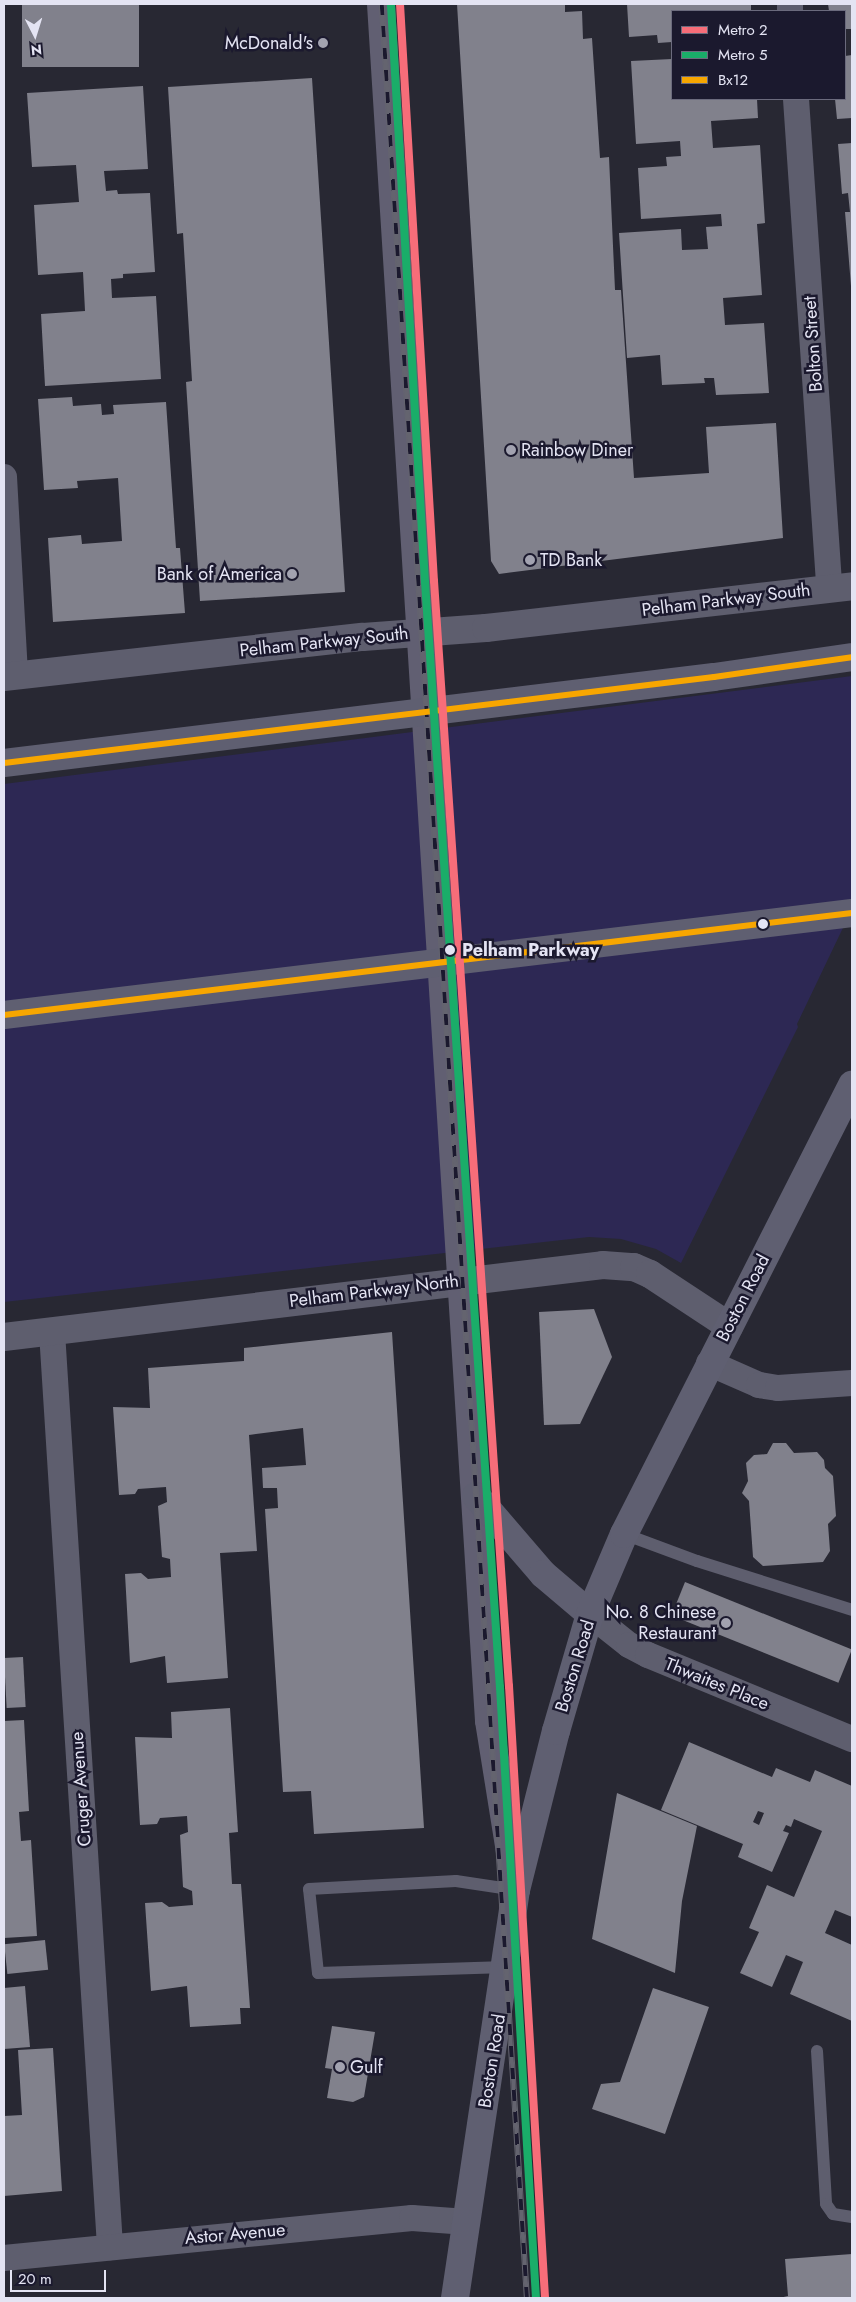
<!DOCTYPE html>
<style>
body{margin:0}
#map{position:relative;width:856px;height:2302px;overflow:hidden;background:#282833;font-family:Jost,sans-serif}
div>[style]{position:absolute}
.green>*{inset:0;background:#2d2854}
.building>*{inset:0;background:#81818c;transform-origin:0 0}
.service>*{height:12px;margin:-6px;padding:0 6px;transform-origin:6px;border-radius:6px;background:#5e5e6e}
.minor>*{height:26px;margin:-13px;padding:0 13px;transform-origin:13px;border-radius:13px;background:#5e5e6e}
.tertiary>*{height:28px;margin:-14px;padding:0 14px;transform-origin:14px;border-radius:14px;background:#5e5e6e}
.secondary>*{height:28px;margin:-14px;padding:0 14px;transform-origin:14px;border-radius:14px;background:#615f72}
.primary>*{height:28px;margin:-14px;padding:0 14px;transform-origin:14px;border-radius:14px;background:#5f5f71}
.rail>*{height:5.5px;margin-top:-2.75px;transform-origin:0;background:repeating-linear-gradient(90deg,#1b192e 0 11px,#64646f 0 22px);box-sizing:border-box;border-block:1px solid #64646f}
.bus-1>*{height:6px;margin:-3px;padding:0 3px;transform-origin:3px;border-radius:3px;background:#f7a600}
.metro-1>*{height:8px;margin:-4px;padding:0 4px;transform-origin:4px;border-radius:4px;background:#f76d79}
.metro-2>*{height:8px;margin:-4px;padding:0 4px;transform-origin:4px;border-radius:4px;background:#1aad69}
.dots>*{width:14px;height:14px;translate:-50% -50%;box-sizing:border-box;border:2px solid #1b192e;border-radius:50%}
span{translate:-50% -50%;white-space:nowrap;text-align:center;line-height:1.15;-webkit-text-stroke:5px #1b192e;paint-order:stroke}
.poi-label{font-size:18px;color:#e4e4f3}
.right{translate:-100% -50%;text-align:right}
.left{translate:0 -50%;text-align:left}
.street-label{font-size:18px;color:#e4e4f3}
.stop-label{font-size:18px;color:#e4e4f3;font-weight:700}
.frame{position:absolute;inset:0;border:5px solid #e4e4f3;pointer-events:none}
.legend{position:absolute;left:671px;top:10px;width:175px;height:90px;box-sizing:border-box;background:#1b192e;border:1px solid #6b6a7d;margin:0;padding:6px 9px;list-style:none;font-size:15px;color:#e4e4f3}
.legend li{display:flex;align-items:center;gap:10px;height:25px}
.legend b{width:25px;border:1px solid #6b6a7d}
.north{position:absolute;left:10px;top:10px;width:50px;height:50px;-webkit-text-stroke:4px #1b192e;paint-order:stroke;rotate:175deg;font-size:14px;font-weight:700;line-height:20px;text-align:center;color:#e4e4f3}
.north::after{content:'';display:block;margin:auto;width:18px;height:22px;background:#e4e4f3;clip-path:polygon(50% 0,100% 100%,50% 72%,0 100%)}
.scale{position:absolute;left:10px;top:2270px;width:96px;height:22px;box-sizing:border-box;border:2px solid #e4e4f3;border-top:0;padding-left:6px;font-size:15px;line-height:18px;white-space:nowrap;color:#e4e4f3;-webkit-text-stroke:4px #1b192e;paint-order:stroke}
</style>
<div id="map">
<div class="green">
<div style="clip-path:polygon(852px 676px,852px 909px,797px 1024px,798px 1027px,681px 1263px,656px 1249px,621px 1239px,589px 1237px,4px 1302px,4px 784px)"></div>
</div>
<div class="building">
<div style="left:22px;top:4px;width:117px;height:63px"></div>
<div style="clip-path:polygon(457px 4px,565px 4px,565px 12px,582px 11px,583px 39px,592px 38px,600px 158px,609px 157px,615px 290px,621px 290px,634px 478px,709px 473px,706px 427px,776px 423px,783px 538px,499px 574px,491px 561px)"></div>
<div style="clip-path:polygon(627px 4px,751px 4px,751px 11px,672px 11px,672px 42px,658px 43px,657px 35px,629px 37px)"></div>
<div style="clip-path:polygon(828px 4px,852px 4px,852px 29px,845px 29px,845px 11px,829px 11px)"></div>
<div style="clip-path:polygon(852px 55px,852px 118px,837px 119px,835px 99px,845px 99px,845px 56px)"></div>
<div style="clip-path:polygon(672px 59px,672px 99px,757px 99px,758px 118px,711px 121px,713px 148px,760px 145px,765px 223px,757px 224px,762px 295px,723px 298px,725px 325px,764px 323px,769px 393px,716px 395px,714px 378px,704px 378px,705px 383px,662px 385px,660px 355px,627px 358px,619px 233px,681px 229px,682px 250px,708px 249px,706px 227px,722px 226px,721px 214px,641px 219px,638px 168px,667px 166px,666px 157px,681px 156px,680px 141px,636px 144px,631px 61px)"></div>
<div style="clip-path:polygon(312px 78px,345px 592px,200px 601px,186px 382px,192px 381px,183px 233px,177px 234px,168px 87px)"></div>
<div style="clip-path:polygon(143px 86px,148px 169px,104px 171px,106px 191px,117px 190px,118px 194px,150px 193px,155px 272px,123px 274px,123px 278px,111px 279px,112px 298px,156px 296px,161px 379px,45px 386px,41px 314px,85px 311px,83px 272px,38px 275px,34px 205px,79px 202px,76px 165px,32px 167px,27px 93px)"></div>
<div style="clip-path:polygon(852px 143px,852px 286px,851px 286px,845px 212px,850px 212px,848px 193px,842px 194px,838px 144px)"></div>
<div style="clip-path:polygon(72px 397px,73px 406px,101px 404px,102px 415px,114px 414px,113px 405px,166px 402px,176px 548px,180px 548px,185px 613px,53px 622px,48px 538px,81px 535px,82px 544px,122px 541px,118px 478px,77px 481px,78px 488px,44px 490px,38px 399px)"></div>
<div style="clip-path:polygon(594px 1309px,612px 1357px,580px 1424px,544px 1425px,539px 1312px)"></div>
<div style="clip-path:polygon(392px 1332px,424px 1828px,314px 1834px,311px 1791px,283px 1792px,265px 1509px,278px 1508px,277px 1488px,263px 1488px,262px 1468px,306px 1465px,303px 1428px,249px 1435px,257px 1551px,220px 1553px,228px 1678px,167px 1683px,165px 1656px,130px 1663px,125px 1574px,141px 1573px,148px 1579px,171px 1577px,170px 1559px,162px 1557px,158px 1506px,167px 1502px,166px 1487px,138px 1489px,135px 1494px,119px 1495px,113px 1407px,150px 1408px,148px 1368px,244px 1361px,244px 1348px)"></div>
<div style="clip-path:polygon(773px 1443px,786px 1443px,794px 1453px,817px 1452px,824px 1460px,825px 1468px,833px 1476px,836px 1516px,828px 1524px,830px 1551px,823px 1562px,763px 1566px,753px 1557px,749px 1501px,742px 1493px,748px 1481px,746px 1463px,754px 1455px,767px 1454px)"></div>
<div style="left:685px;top:1582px;width:180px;height:36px;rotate:22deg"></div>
<div style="left:23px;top:1657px;width:50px;height:19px;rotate:87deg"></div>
<div style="clip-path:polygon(230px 1708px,238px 1832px,229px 1833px,232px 1884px,241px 1884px,250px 2008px,240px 2008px,241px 2024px,190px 2027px,187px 1986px,151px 1991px,145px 1903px,162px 1902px,169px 1907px,193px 1905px,192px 1891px,183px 1887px,180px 1835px,188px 1832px,187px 1816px,160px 1818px,157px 1824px,140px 1825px,135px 1737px,172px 1738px,171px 1712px)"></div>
<div style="clip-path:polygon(24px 1720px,29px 1811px,19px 1812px,21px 1841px,31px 1840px,37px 1936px,4px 1938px,4px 1721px)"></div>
<div style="clip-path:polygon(evenodd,689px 1742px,772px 1777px,776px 1768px,810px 1782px,815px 1770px,852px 1786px,852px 1917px,835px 1910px,825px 1933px,852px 1945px,852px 2021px,790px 1994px,803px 1962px,786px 1955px,772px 1987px,740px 1973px,759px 1932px,749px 1928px,767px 1885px,794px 1897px,822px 1831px,794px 1819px,791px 1827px,786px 1825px,783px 1831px,789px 1833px,772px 1872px,738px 1857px,743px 1844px,661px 1810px,689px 1742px,758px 1811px,764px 1813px,759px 1825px,753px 1822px,758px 1811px)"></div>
<div style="clip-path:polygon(617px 1793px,697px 1826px,682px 1901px,675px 1973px,592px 1939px)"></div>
<div style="left:45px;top:1940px;width:30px;height:41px;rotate:84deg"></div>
<div style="clip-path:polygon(25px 1986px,30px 2047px,4px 2049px,4px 1988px)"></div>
<div style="clip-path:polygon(653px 1988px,709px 2007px,665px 2134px,592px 2109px,601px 2084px,620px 2082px)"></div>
<div style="clip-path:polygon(332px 2026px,375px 2032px,364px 2097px,353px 2102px,327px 2098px,332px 2069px,325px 2068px)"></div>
<div style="clip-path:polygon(53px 2048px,62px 2191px,4px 2196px,4px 2116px,22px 2115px,18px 2050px)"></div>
<div style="clip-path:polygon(852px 2254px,852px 2298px,779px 2298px,788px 2296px,785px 2259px)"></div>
</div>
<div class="service">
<div style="left:624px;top:1534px;width:78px;rotate:20.3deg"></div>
<div style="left:697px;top:1561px;width:163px;rotate:17.5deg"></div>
<div style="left:506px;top:1967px;width:188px;rotate:178.2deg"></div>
<div style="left:318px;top:1973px;width:84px;rotate:-96.1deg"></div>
<div style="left:309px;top:1889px;width:147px;rotate:-3.1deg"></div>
<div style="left:456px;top:1881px;width:61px;rotate:8.5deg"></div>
<div style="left:817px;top:2051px;width:153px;rotate:86.6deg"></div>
<div style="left:826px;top:2204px;width:12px;rotate:55deg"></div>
<div style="left:833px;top:2214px;width:19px;rotate:9deg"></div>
</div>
<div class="minor">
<div style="left:790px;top:4px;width:7px;rotate:90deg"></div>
<div style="left:796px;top:99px;width:490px;rotate:86.1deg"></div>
<div style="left:4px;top:477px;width:199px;rotate:86.8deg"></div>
<div style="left:52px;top:1332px;width:917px;rotate:86.37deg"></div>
<div style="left:709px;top:1363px;width:55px;rotate:23.7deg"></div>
<div style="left:759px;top:1385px;width:19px;rotate:9deg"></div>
<div style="left:778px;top:1388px;width:74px;rotate:-3.9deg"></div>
<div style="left:590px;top:1614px;width:50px;rotate:38.5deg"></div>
<div style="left:629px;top:1645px;width:21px;rotate:28deg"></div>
<div style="left:648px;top:1655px;width:221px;rotate:22.4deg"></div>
<div style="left:4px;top:2258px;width:410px;rotate:-5.6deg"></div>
<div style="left:412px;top:2218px;width:55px;rotate:4.2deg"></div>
</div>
<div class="tertiary">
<div style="left:4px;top:677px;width:361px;rotate:-6.4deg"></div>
<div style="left:363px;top:637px;width:123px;rotate:-4.2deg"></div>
<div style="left:486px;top:628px;width:368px;rotate:-6.5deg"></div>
<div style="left:4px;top:1337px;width:603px;rotate:-6.85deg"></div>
<div style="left:603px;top:1265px;width:31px;rotate:4deg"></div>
<div style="left:634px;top:1267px;width:17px;rotate:24deg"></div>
<div style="left:650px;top:1274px;width:95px;rotate:33.4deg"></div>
</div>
<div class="secondary">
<div style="left:381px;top:4px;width:1720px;rotate:86.4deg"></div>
<div style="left:489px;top:1721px;width:171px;rotate:80.9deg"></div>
</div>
<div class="primary">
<div style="left:4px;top:763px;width:715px;rotate:-6.91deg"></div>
<div style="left:714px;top:677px;width:139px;rotate:-8.2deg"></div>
<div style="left:4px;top:1015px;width:854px;rotate:-6.86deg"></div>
<div style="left:476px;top:1496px;width:103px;rotate:49.3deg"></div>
<div style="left:543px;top:1574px;width:62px;rotate:40.4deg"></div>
<div style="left:455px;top:2298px;width:413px;rotate:-81.5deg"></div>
<div style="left:516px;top:1890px;width:164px;rotate:-75.9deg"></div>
<div style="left:556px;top:1731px;width:122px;rotate:-73.8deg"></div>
<div style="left:590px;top:1614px;width:87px;rotate:-67deg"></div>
<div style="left:624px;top:1534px;width:504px;rotate:-63.08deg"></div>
</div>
<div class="rail">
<div style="left:382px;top:4px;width:2299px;rotate:86.38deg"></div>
</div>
<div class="bus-1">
<div style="left:4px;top:763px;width:715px;rotate:-6.91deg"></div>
<div style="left:714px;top:677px;width:139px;rotate:-8.2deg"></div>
<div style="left:4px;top:1015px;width:854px;rotate:-6.86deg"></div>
</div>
<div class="metro-1">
<div style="left:400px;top:4px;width:578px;rotate:86.63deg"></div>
<div style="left:434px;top:581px;width:1108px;rotate:86.12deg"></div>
<div style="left:509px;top:1686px;width:613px;rotate:86.63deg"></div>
</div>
<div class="metro-2">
<div style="left:391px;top:5px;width:578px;rotate:86.63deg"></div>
<div style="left:425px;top:582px;width:1108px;rotate:86.12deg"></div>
<div style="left:500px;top:1687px;width:612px;rotate:86.63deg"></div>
</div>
<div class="dots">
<div style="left:323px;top:43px;background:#a2a2b0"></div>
<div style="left:511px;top:450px;background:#a2a2b0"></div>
<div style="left:530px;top:560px;background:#a2a2b0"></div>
<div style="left:292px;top:574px;background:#a2a2b0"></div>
<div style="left:763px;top:924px;background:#e4e4f3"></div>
<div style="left:450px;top:950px;background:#e4e4f3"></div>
<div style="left:726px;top:1623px;background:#a2a2b0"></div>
<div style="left:340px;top:2067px;background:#a2a2b0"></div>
</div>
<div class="poi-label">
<span class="right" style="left:313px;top:43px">McDonald's</span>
<span class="left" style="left:521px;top:450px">Rainbow Diner</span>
<span class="left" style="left:540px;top:560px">TD Bank</span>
<span class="right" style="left:282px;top:574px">Bank of America</span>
<span class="right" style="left:716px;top:1623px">No. 8 Chinese<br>Restaurant</span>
<span class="left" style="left:350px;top:2067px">Gulf</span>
</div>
<div class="street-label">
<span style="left:813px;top:344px;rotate:-94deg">Bolton Street</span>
<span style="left:726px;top:600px;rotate:-7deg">Pelham Parkway South</span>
<span style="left:324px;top:642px;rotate:-6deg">Pelham Parkway South</span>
<span style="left:374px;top:1291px;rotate:-7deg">Pelham Parkway North</span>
<span style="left:743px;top:1298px;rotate:-63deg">Boston Road</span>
<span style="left:575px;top:1666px;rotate:-73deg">Boston Road</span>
<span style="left:717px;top:1684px;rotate:22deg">Thwaites Place</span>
<span style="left:81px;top:1789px;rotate:-94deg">Cruger Avenue</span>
<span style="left:492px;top:2061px;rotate:-81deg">Boston Road</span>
<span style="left:235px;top:2234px;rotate:-5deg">Astor Avenue</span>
</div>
<div class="stop-label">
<span class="left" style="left:462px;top:950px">Pelham Parkway</span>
</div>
<div class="frame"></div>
<ul class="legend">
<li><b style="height:6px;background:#f76d79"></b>Metro 2</li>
<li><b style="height:6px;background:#1aad69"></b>Metro 5</li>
<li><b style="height:6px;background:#f7a600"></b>Bx12</li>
</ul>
<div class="north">N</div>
<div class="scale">20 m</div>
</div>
